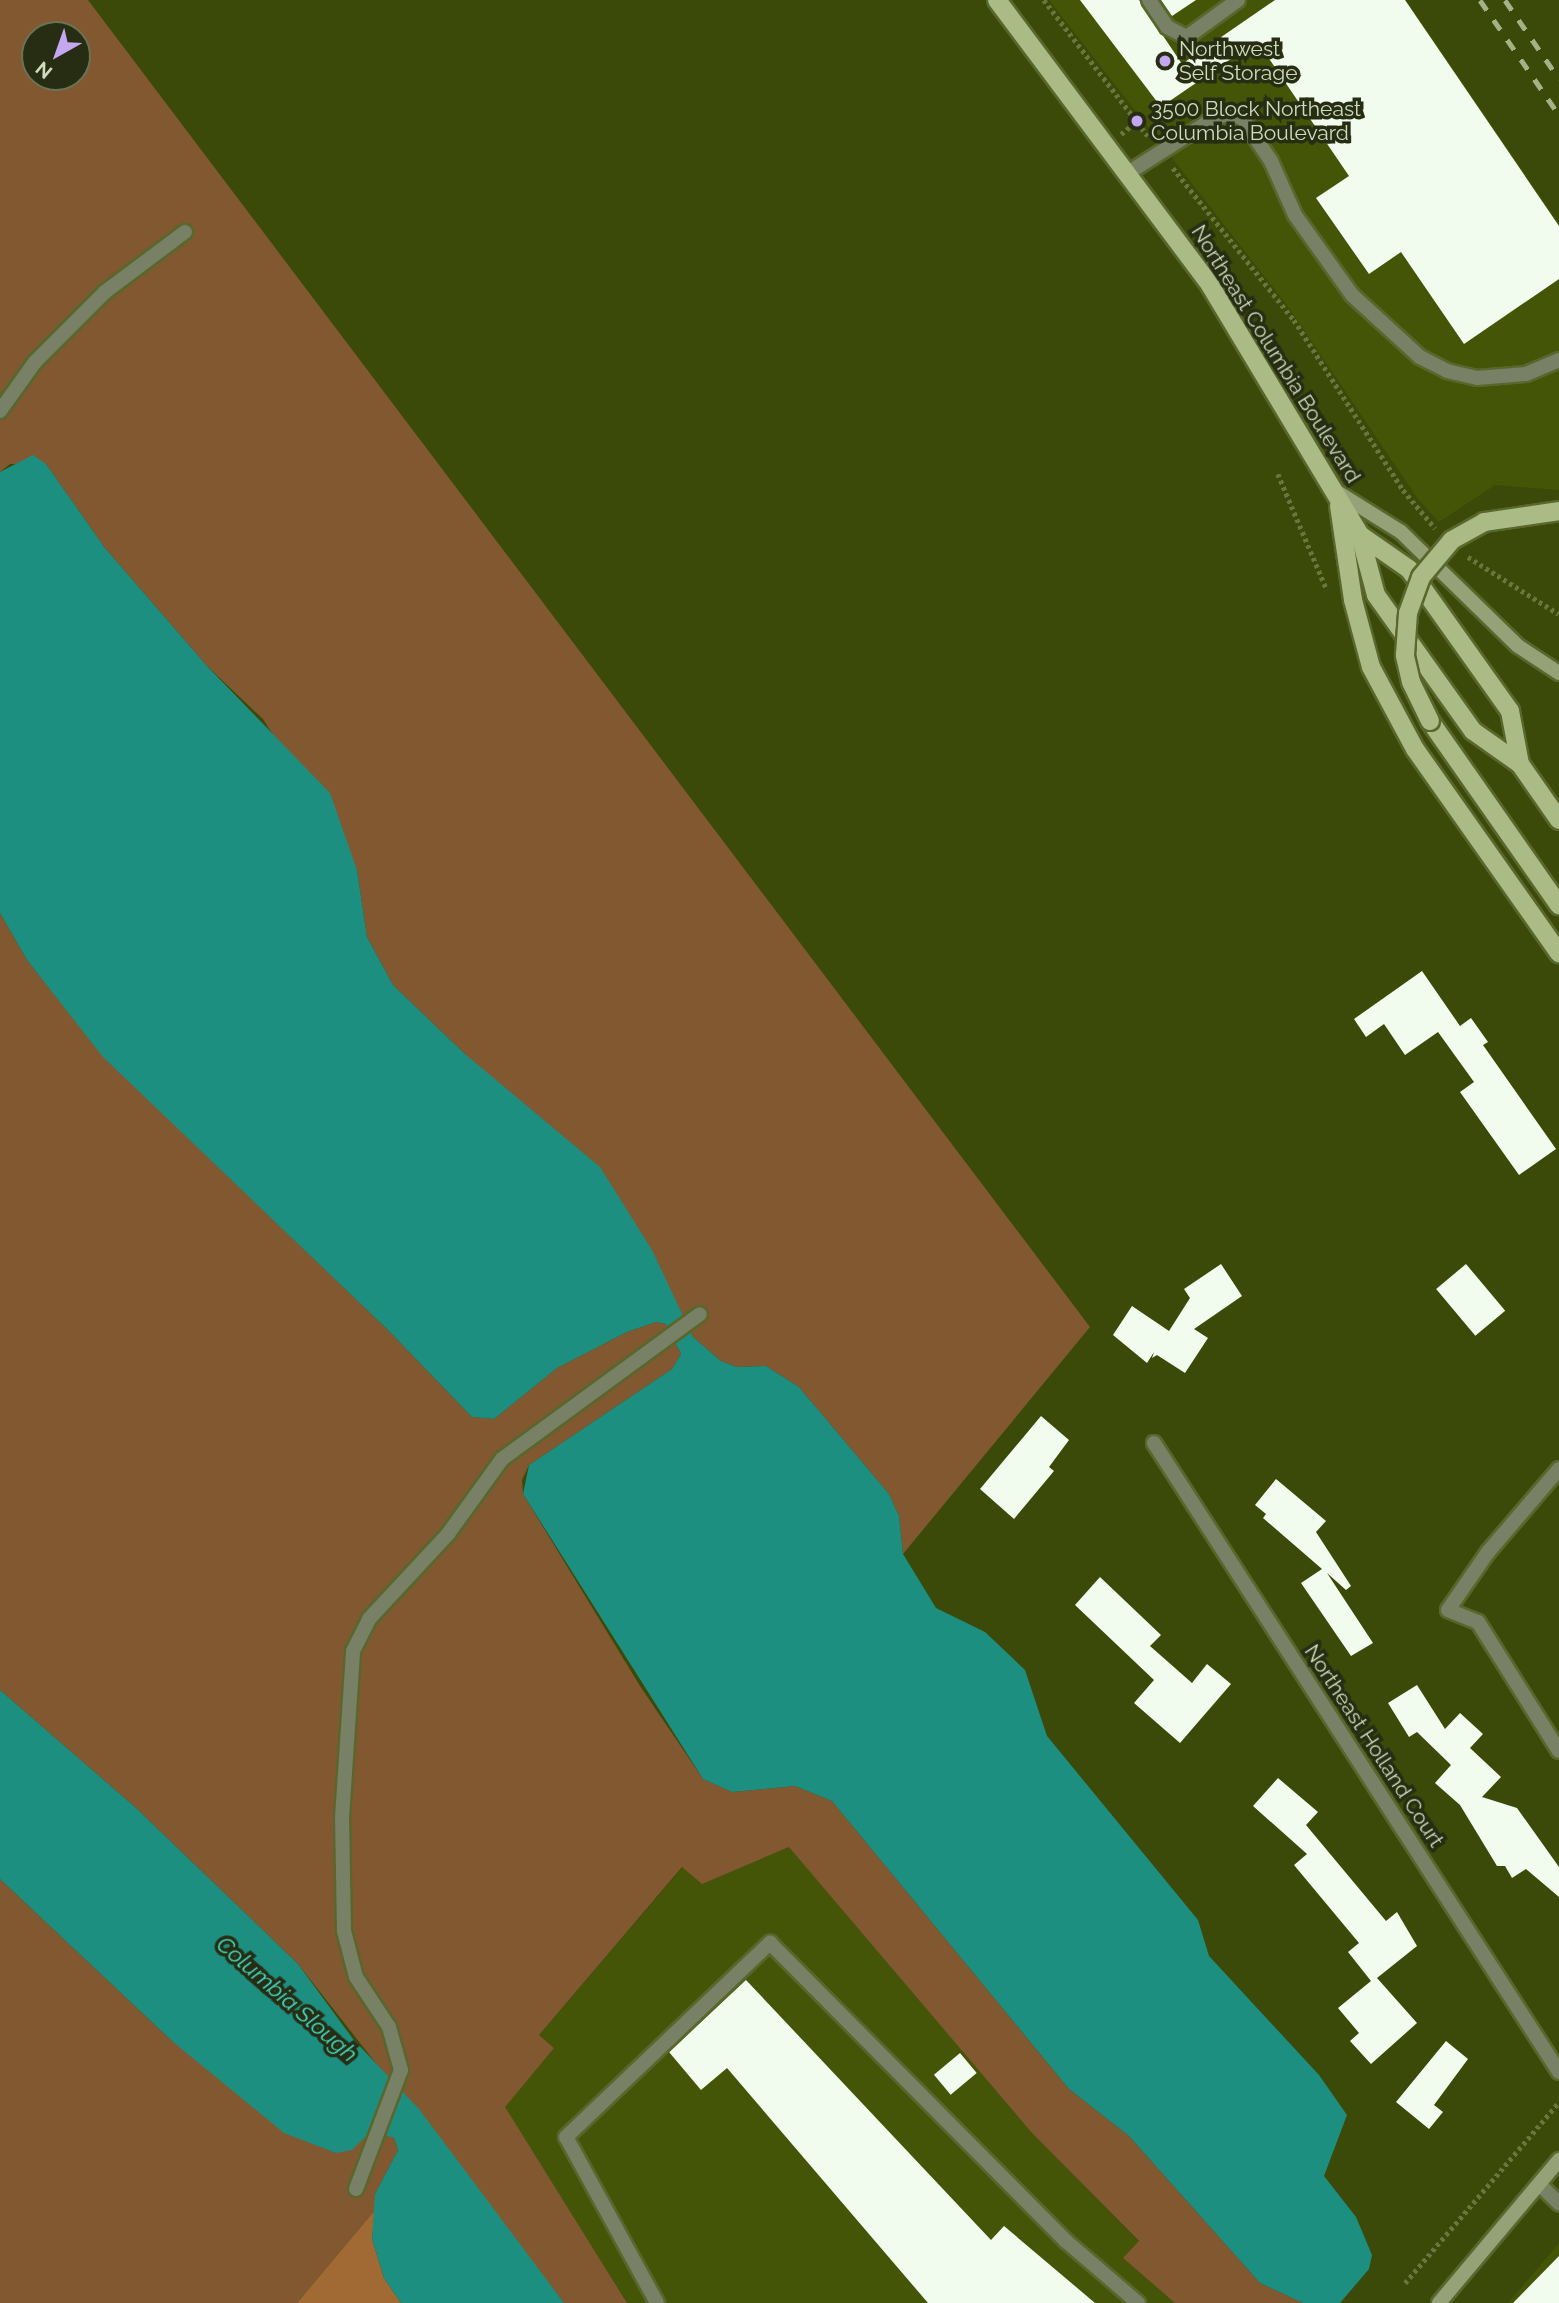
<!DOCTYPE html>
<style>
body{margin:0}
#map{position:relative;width:1559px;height:2303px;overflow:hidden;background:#3b4a08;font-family:Raleway,sans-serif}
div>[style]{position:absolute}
.built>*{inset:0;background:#445507}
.green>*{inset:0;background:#825831}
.forest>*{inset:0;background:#a16934}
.water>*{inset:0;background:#1c8f81}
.building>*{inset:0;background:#f1fcef;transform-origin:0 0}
.path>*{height:4.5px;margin-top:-2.25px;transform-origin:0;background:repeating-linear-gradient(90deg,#69773f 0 3.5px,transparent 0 7px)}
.roads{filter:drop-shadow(2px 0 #59672c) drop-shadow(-2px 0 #59672c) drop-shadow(0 2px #59672c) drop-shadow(0 -2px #59672c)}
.lane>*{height:14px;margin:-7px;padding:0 7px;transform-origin:7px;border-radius:7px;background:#788066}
.street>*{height:14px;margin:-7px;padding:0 7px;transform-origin:7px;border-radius:7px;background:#788066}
.secondary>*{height:14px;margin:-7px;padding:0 7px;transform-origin:7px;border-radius:7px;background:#95a278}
.primary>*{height:18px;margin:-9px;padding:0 9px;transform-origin:9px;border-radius:9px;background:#abbb86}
.rail>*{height:5px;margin-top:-2.5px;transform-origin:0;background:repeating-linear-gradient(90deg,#a5b288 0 12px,transparent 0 24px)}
.bridges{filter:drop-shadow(2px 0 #59672c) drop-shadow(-2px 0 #59672c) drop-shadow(0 2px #59672c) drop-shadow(0 -2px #59672c)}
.primary-bridge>*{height:18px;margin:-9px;padding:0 9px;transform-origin:9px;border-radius:9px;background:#abbb86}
.dots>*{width:19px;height:19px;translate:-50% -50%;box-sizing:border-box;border:4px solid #262d13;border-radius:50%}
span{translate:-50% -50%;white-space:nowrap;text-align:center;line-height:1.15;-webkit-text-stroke:7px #262d13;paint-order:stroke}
.poi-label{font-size:21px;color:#d0dbbb}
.left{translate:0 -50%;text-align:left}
.street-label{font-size:21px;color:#d0dbbb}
.water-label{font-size:23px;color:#42dbc7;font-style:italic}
.north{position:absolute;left:21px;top:21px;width:70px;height:70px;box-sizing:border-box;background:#262d13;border:2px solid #6a7356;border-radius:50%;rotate:220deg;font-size:19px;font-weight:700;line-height:28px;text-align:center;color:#d0dbbb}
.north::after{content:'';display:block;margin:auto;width:24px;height:32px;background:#c4a7f1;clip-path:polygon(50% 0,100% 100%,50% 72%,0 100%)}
</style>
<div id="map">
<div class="built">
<div style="clip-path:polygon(1049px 0,1406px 0,1559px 224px,1559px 490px,1495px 485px,1439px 522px,1418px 499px,1289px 308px)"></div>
<div style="clip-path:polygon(790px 1847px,1032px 2133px,1139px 2242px,1123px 2258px,1175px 2303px,627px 2303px,504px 2107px,554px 2048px,539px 2035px,683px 1867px,702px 1883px)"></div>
<div style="clip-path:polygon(1559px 2243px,1559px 2303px,1508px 2303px)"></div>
</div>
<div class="green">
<div style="clip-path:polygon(evenodd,0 0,88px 0,1090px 1327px,903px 1554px,899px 1516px,889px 1494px,799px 1387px,766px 1366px,737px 1367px,721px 1361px,693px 1337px,680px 1314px,465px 1054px,393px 985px,367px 937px,357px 870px,263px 719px,207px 666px,105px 548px,46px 464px,10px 464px,0 472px,0 0,35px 35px,77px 35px,77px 77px,35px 77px,35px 35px)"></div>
<div style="clip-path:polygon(0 913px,27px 960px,104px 1057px,388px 1330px,472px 1417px,494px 1419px,557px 1368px,627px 1332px,656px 1322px,666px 1324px,681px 1354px,672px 1369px,529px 1465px,522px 1480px,523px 1494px,640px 1686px,703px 1779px,732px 1792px,795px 1786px,832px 1801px,1069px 2089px,1129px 2136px,1260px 2283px,1303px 2303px,1175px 2303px,1123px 2258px,1139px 2241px,1032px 2133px,789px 1847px,702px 1884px,682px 1867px,539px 2035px,554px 2048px,505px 2107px,627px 2303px,564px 2303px,298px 1964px,135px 1807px,0 1690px)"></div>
<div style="clip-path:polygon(0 1879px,172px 2041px,315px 2144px,336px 2153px,371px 2130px,394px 2138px,398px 2150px,375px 2194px,375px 2210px,297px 2303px,0 2303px)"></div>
</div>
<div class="forest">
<div style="clip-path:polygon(375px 2210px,372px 2239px,384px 2278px,401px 2303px,297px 2303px)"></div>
</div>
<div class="water">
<div style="clip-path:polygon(33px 455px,46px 464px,105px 548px,207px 666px,330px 793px,357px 870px,367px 937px,393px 985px,465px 1054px,600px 1167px,652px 1250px,693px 1337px,721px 1361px,737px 1367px,766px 1366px,799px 1387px,889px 1494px,899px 1516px,903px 1554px,936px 1608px,985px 1632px,1025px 1670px,1047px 1736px,1198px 1920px,1209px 1956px,1319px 2075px,1347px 2115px,1324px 2176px,1356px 2217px,1372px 2255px,1369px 2269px,1340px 2303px,1303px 2303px,1260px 2283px,1129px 2136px,1069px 2089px,832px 1801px,795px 1786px,732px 1792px,703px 1779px,523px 1494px,529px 1465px,672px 1369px,681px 1354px,666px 1324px,656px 1322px,627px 1332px,557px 1368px,494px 1419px,472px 1417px,388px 1330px,103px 1057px,27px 960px,0 913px,0 472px)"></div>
<div style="clip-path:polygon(0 1690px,135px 1807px,298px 1964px,353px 2039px,419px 2109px,564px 2303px,401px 2303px,384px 2278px,372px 2239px,375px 2194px,398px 2150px,394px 2138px,371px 2131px,352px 2150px,336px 2153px,284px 2133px,172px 2041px,0 1879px)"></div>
</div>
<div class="building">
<div style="clip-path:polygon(1080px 0,1139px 0,1182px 64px,1275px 0,1405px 0,1559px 226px,1559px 279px,1464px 344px,1401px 252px,1369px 274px,1316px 198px,1349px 176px,1257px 41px,1161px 107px)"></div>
<div style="clip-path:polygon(1161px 0,1196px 0,1172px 16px)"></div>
<div style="clip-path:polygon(1422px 971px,1460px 1026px,1471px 1018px,1488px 1042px,1483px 1045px,1556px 1149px,1519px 1175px,1460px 1092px,1474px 1082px,1438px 1032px,1405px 1055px,1384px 1024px,1366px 1037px,1354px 1019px)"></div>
<div style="clip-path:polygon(1221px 1264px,1242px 1296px,1194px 1329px,1208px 1338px,1185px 1373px,1157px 1355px,1152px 1358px,1154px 1352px,1147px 1363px,1113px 1335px,1132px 1306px,1169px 1331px,1190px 1298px,1184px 1289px)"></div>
<div style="left:1466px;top:1264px;width:61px;height:39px;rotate:50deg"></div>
<div style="clip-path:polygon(1041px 1416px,1069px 1440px,1049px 1467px,1054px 1471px,1014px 1519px,980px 1489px)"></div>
<div style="clip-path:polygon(1276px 1479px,1326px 1521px,1316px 1532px,1351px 1586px,1346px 1590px,1327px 1573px,1373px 1643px,1351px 1656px,1301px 1583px,1322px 1569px,1263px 1518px,1266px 1514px,1255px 1505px)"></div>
<div style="clip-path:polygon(1100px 1577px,1161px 1635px,1150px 1646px,1192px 1683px,1207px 1664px,1231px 1684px,1180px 1743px,1134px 1703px,1154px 1680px,1075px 1605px)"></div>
<div style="clip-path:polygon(1417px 1685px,1445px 1729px,1460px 1713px,1483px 1734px,1470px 1748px,1501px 1777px,1482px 1797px,1517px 1808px,1559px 1867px,1559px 1897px,1526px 1869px,1512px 1878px,1505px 1866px,1497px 1866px,1460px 1805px,1435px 1783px,1451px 1765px,1417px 1732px,1409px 1737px,1388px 1703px)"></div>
<div style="clip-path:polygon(1278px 1778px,1318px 1812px,1306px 1825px,1386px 1921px,1397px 1912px,1417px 1946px,1377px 1978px,1417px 2023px,1371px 2064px,1350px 2041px,1359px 2033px,1338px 2008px,1371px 1981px,1348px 1952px,1359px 1943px,1294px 1865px,1307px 1854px,1253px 1806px)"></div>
<div style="clip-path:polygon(746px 1980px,991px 2240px,1004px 2226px,1095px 2303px,928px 2303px,727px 2068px,701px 2090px,669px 2052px)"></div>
<div style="clip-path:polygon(1446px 2041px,1468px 2059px,1434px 2105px,1443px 2112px,1429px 2129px,1396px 2102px)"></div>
<div style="left:960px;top:2053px;width:26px;height:34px;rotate:50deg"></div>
<div style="clip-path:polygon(1559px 2256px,1559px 2303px,1513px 2303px)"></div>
</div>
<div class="path">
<div style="left:1044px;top:0;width:171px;rotate:52.6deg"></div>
<div style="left:1121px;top:134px;width:21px;rotate:-39deg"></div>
<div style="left:1173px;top:168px;width:194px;rotate:51.5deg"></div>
<div style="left:1294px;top:320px;width:202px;rotate:57.3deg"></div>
<div style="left:1403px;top:490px;width:50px;rotate:49.9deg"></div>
<div style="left:1278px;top:474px;width:126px;rotate:67.1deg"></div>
<div style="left:1468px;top:557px;width:107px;rotate:32.1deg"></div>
<div style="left:1405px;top:2283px;width:238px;rotate:-49.6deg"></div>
</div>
<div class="roads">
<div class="lane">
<div style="left:1149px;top:0;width:32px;rotate:56deg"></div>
<div style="left:1167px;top:27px;width:22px;rotate:27deg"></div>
<div style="left:1187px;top:37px;width:63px;rotate:-36deg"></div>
<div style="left:1128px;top:173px;width:104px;rotate:-32.5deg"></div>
<div style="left:1216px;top:117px;width:14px;rotate:-12deg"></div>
<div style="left:1230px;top:114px;width:13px;rotate:18deg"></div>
<div style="left:1242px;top:118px;width:52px;rotate:56deg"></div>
<div style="left:1271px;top:161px;width:59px;rotate:66deg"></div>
<div style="left:1295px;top:215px;width:98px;rotate:54.5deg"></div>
<div style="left:1352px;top:295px;width:92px;rotate:42.4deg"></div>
<div style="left:1420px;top:357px;width:30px;rotate:27deg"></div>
<div style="left:1447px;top:371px;width:31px;rotate:13deg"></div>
<div style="left:1477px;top:378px;width:49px;rotate:-4.7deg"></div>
<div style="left:1526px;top:374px;width:36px;rotate:-23deg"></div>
<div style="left:0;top:411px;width:60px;rotate:-54.5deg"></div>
<div style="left:35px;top:362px;width:99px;rotate:-45deg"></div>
<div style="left:105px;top:292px;width:100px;rotate:-36.9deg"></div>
<div style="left:1559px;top:1469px;width:109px;rotate:130.5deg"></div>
<div style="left:1488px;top:1552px;width:70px;rotate:124.6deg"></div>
<div style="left:1448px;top:1610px;width:32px;rotate:22deg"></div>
<div style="left:1478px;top:1622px;width:152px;rotate:57.9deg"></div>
<div style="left:356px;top:2189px;width:127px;rotate:-69.3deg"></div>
<div style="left:401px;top:2070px;width:45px;rotate:-105.6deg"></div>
<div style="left:389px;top:2027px;width:60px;rotate:-123.4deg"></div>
<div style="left:356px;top:1977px;width:48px;rotate:-104.6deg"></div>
<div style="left:344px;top:1931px;width:113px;rotate:-91deg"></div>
<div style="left:342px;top:1818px;width:167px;rotate:-86.2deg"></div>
<div style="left:353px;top:1651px;width:36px;rotate:-63deg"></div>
<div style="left:369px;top:1619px;width:116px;rotate:-47.1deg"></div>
<div style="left:448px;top:1534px;width:92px;rotate:-54.2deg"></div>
<div style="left:502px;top:1459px;width:245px;rotate:-36.2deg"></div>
<div style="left:657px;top:2303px;width:189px;rotate:-118.7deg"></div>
<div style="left:566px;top:2137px;width:282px;rotate:-43.6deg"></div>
<div style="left:770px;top:1943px;width:420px;rotate:45.2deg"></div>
<div style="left:1066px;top:2241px;width:95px;rotate:40.7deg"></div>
</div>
<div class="street">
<div style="left:1154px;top:1443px;width:748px;rotate:57.22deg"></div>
<div style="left:1539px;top:2184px;width:28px;rotate:44deg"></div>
</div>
<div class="secondary">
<div style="left:1337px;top:492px;width:75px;rotate:32deg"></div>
<div style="left:1401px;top:532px;width:163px;rotate:44.3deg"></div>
<div style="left:1518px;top:646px;width:49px;rotate:33.4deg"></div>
<div style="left:1439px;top:2303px;width:187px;rotate:-50deg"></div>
</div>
<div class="primary">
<div style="left:997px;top:0;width:356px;rotate:53.2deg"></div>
<div style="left:1210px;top:285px;width:292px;rotate:59deg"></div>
<div style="left:1360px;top:535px;width:62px;rotate:75.1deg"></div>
<div style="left:1376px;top:595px;width:167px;rotate:54.5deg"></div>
<div style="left:1473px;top:731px;width:57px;rotate:35.1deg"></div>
<div style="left:1520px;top:764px;width:68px;rotate:55.1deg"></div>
<div style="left:1339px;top:506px;width:95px;rotate:81.5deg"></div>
<div style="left:1353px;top:600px;width:69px;rotate:75deg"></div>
<div style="left:1371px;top:667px;width:93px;rotate:61.8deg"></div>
<div style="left:1415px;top:749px;width:250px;rotate:54.8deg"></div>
<div style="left:1360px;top:535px;width:60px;rotate:34.8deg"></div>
<div style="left:1409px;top:569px;width:174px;rotate:54.6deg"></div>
<div style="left:1510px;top:711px;width:54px;rotate:79.3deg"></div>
<div style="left:1430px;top:721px;width:225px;rotate:55deg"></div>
</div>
</div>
<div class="rail">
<div style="left:1480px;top:0;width:140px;rotate:55.5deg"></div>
<div style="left:1505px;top:0;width:96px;rotate:55.6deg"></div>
</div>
<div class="bridges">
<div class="primary-bridge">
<div style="left:1430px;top:721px;width:43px;rotate:-116deg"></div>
<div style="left:1411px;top:682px;width:28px;rotate:-103deg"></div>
<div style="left:1405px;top:655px;width:42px;rotate:-85.9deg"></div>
<div style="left:1408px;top:613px;width:38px;rotate:-70deg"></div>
<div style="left:1421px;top:577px;width:48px;rotate:-50deg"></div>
<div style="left:1452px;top:540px;width:37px;rotate:-29deg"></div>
<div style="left:1484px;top:522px;width:76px;rotate:-8.3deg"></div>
</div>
</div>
<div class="dots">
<div style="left:1165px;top:61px;background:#c4a7f1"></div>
<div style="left:1137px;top:121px;background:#c4a7f1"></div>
</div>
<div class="poi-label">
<span class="left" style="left:1179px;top:61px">Northwest<br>Self Storage</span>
<span class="left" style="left:1151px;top:121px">3500 Block Northeast<br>Columbia Boulevard</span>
</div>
<div class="street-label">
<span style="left:1276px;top:354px;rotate:58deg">Northeast Columbia Boulevard</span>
<span style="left:1374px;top:1746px;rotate:57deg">Northeast Holland Court</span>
</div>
<div class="water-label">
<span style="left:287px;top:1999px;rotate:41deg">Columbia Slough</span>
</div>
<div class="north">N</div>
</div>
